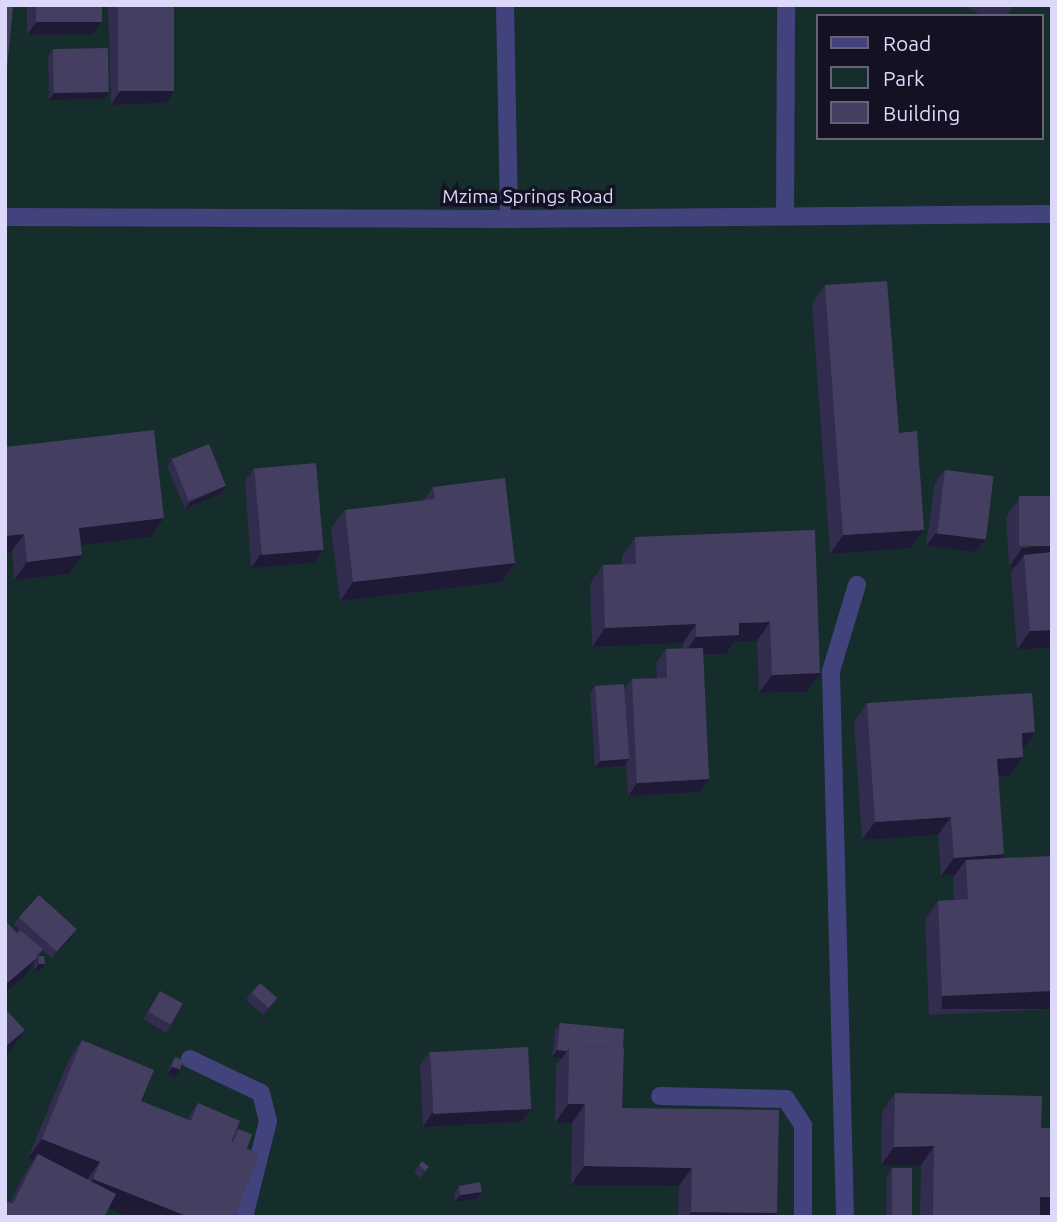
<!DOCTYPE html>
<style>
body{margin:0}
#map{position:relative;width:1057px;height:1222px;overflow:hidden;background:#141123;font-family:Ubuntu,sans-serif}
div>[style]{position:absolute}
.green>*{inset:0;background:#152d2b}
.service>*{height:18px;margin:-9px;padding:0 9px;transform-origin:9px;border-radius:9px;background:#42427d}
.minor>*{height:18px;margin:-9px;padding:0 9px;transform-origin:9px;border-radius:9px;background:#42427d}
.tertiary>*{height:18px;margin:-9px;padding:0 9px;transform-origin:9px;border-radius:9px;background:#42427d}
.wall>*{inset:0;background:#322d4f}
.shaded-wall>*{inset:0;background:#1e1a36;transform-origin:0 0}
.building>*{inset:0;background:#443f61;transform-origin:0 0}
span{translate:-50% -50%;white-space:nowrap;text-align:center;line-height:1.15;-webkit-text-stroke:7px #141123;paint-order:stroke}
.street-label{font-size:19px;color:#dbd8fa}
.frame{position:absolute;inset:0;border:7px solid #dbd8fa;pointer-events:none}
.legend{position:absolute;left:816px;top:14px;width:228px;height:126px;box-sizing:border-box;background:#141123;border:2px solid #646179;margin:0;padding:9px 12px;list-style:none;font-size:21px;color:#dbd8fa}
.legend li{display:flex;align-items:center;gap:14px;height:35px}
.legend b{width:35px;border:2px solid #646179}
</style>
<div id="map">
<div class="green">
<div style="clip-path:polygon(evenodd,5px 5px,1052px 5px,1052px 1217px,5px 1217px,5px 5px,817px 16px,1041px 16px,1041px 138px,817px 138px,817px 16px)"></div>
</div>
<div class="service">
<div style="left:505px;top:5px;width:214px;rotate:88.9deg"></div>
<div style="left:785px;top:215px;width:210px;rotate:-89.7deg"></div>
</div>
<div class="minor">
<div style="left:190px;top:1059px;width:79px;rotate:25.6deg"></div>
<div style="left:261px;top:1093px;width:29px;rotate:76deg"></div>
<div style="left:268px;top:1121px;width:99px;rotate:104deg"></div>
<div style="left:660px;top:1096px;width:126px;rotate:1.4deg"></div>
<div style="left:786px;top:1099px;width:31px;rotate:57deg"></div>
<div style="left:803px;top:1125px;width:92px;rotate:90deg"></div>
<div style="left:845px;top:1217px;width:546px;rotate:-91.47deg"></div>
<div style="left:831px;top:671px;width:90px;rotate:-73.2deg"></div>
</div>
<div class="tertiary">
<div style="left:5px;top:217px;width:504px;rotate:0.23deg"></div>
<div style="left:509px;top:219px;width:543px;rotate:-0.53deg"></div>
</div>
<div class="wall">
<div style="clip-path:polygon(27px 5px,102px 5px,93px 34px,27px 35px)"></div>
<div style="clip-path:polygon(108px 5px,174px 5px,166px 103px,111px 105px)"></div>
<div style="clip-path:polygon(963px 5px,1014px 5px,1006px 16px,983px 16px)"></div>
<div style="clip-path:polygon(53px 49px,104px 99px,49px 100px,48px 57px)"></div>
<div style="clip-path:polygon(825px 285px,899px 433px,924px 530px,911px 548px,830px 554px,812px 304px)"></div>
<div style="clip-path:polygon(5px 447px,164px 518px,151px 537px,81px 545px,82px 555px,69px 574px,14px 580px)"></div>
<div style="clip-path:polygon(172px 459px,226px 486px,222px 493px,185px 509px,167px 466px)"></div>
<div style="clip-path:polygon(254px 468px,323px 550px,314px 563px,251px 568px,245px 481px)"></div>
<div style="clip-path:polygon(945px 470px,986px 539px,976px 552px,926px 546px,935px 483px)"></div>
<div style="clip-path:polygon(433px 487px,515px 563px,502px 582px,340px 601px,331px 528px,345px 510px,423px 501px)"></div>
<div style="clip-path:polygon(1019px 498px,1052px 647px,1017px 650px,1011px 574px,1015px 567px,1009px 567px,1006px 517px)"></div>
<div style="clip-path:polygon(815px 530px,807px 692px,759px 693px,757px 641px,735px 641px,726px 654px,703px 655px,700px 792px,628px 796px,626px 763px,624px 766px,595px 768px,590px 693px,595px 686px,625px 689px,632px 679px,657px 678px,656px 663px,666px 649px,683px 648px,683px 643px,592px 647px,590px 584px,603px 565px,622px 564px,622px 556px,635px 537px)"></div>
<div style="clip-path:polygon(867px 703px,1035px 732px,1023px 750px,1010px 776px,999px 777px,1001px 858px,1052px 856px,1052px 1009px,929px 1015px,925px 919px,938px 901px,954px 900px,953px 879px,955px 875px,941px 876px,938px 835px,862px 840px,854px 722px)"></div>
<div style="clip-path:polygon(19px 917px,77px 929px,52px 958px,43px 950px,25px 976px,5px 993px,5px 920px,17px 933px,20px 930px,14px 924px)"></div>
<div style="clip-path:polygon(39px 956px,40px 971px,34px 971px,34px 963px)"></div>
<div style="clip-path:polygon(160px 991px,171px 1026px,166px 1033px,143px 1019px)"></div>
<div style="clip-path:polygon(251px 992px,277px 998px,263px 1015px,246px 1000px)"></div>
<div style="clip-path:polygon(560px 1023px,623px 1048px,622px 1108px,777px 1213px,774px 1217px,678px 1217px,679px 1186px,571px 1185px,572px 1123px,555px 1123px,556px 1066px,562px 1058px,552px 1057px,555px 1030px)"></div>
<div style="clip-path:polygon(82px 1040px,141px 1101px,187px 1119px,198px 1103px,236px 1131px,247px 1149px,234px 1217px,129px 1217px,108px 1208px,5px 1217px,10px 1202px,25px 1173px,34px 1160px,28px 1158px,69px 1059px)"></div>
<div style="clip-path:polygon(430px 1051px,531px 1109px,521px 1122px,423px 1127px,420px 1065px)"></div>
<div style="clip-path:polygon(175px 1057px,175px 1077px,167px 1074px,171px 1064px)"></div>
<div style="clip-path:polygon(895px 1093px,1041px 1128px,1052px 1128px,1052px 1216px,920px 1217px,921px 1165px,881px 1165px,882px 1112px)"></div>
<div style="clip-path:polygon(422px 1161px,429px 1167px,420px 1178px,414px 1172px)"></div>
<div style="clip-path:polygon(892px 1168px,910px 1217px,886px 1217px,887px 1175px)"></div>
<div style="clip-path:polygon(459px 1186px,477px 1199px,455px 1202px,454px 1193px)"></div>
</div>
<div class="shaded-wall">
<div style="clip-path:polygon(102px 20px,93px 34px,27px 35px,36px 22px)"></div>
<div style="clip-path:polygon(175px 90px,166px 103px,111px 105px,120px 91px)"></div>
<div style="clip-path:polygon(109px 92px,104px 99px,49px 100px,54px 93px)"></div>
<div style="clip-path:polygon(226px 486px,222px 493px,185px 509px,190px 502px)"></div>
<div style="clip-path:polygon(164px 518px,151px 537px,66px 547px,79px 528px)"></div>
<div style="clip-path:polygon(924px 530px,911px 548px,830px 554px,843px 535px)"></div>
<div style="clip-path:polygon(936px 533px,986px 539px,976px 552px,926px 546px)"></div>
<div style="clip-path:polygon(24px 534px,11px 552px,5px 553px,5px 536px)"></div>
<div style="clip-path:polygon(1052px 546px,1052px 564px,1024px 555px,1015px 567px,1009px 567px,1022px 548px)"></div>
<div style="clip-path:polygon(323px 550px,314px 563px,251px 568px,261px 554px)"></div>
<div style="clip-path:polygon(82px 555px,69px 574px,14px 580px,27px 562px)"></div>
<div style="clip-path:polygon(515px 563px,502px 582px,340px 601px,353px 582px)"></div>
<div style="clip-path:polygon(770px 622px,757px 641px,735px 641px,726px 654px,683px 655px,696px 637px,739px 623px)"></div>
<div style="clip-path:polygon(696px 624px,683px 643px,592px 647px,605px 628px)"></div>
<div style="clip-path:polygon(1052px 630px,1052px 647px,1017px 650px,1030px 631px)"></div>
<div style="clip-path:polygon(820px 673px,807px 692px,759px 693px,772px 675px)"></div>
<div style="clip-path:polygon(1035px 732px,1022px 751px,1022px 733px)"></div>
<div style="clip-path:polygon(1023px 757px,1010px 776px,984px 777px,997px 759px)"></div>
<div style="clip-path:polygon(629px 759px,624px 766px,595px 768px,600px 761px)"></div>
<div style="clip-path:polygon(709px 779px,700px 792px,628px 796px,637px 783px)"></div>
<div style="clip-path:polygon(951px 817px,938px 835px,862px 840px,875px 822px)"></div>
<div style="clip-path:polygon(1004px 854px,991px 873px,966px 860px,955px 875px,941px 876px,954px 858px)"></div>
<div style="clip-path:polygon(77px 929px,72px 936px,52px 958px,57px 951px)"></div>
<div style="clip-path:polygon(43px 949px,25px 976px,5px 993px,5px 985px)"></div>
<div style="clip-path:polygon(39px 964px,45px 964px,40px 971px,34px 971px)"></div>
<div style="left:1052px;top:991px;width:18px;height:110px;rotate:90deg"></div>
<div style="clip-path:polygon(25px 1030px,11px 1049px,5px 1055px,5px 1047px)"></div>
<div style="clip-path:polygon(557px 1050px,567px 1051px,562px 1058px,552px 1057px)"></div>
<div style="clip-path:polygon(172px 1067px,180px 1070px,175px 1077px,167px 1074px)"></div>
<div style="clip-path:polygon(568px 1104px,585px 1104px,572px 1123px,555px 1123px)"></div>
<div style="clip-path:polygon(531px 1109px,521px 1122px,423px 1127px,432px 1113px)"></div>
<div style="clip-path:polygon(42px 1139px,100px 1162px,86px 1181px,38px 1154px,34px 1160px,28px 1158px)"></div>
<div style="clip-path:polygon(934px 1146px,921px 1165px,881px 1165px,894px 1147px)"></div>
<div style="clip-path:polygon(584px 1166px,692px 1168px,679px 1186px,571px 1185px)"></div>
<div style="clip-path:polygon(93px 1179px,189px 1217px,129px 1217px,80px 1197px)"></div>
<div style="clip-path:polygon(482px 1192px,477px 1199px,455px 1202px,460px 1195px)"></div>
<div style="clip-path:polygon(1040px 1197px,1052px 1197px,1052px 1216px,1027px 1216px)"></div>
<div style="clip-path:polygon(691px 1212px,777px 1213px,774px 1217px,688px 1217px)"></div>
</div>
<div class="building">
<div style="clip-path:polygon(5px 5px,13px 6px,7px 69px,5px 69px)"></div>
<div style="left:36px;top:5px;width:66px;height:17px"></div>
<div style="left:118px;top:5px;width:56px;height:86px"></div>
<div style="left:108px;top:48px;width:44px;height:55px;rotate:89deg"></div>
<div style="clip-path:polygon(887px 281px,899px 433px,917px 431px,924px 530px,843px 535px,825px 285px)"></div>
<div style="clip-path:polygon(154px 430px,164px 518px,79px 528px,82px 555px,27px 562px,24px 534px,5px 536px,5px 447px)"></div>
<div style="left:209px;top:444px;width:45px;height:40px;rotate:68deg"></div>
<div style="left:316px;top:463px;width:87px;height:62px;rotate:85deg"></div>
<div style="left:945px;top:470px;width:49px;height:64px;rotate:7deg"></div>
<div style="clip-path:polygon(505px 478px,515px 563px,353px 582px,345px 510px,435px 499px,433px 487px)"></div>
<div style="left:1052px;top:496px;width:50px;height:33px;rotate:90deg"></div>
<div style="clip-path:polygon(815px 530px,820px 673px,772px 675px,770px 622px,739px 623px,739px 635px,696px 637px,696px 624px,605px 628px,603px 565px,636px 564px,635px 537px)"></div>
<div style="clip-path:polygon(1052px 552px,1052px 630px,1030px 631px,1024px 555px)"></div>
<div style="clip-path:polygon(703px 648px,709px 779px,637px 783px,632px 679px,667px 678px,666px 649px)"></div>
<div style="left:624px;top:684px;width:75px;height:29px;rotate:86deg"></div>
<div style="clip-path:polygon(1032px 693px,1035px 732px,1022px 733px,1023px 757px,997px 759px,1004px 854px,954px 858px,951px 817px,875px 822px,867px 703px)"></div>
<div style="clip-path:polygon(1052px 856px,1052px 991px,942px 996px,938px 901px,968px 899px,966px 860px)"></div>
<div style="left:39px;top:895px;width:51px;height:30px;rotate:42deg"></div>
<div style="clip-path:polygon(5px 920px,38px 957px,5px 985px)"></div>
<div style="clip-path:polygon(20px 930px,43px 949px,37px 956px,17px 933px)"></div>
<div style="clip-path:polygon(39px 956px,44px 956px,45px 964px,39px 964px)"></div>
<div style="left:260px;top:983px;width:23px;height:13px;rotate:41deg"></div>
<div style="left:160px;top:991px;width:26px;height:24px;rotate:29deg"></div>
<div style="clip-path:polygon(5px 1009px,25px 1030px,5px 1047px)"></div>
<div style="clip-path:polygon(560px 1023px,624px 1029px,623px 1048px,569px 1047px,567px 1051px,557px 1050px)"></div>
<div style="clip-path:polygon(82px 1040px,154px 1070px,141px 1101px,191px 1121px,198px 1103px,240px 1121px,231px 1142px,260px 1154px,234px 1217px,189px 1217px,93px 1179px,100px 1162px,42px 1139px)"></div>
<div style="left:528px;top:1047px;width:62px;height:98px;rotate:87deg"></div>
<div style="clip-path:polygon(569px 1047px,624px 1048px,622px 1108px,779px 1110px,777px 1213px,691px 1212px,692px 1168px,584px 1166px,585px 1104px,568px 1104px)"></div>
<div style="left:175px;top:1057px;width:9px;height:10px;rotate:21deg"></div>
<div style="clip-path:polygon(895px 1093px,1042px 1096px,1041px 1128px,1052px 1128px,1052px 1197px,1040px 1197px,1040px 1217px,933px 1217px,934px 1146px,894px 1147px)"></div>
<div style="left:238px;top:1129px;width:15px;height:15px;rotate:20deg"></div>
<div style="clip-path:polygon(38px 1154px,116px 1194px,104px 1217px,5px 1217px,5px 1200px,13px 1204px)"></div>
<div style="clip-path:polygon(422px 1161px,429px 1167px,425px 1171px,419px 1165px)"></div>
<div style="left:892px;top:1168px;width:20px;height:49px"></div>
<div style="clip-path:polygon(480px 1182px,482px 1192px,460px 1195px,459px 1186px)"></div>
</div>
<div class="street-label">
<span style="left:528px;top:197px">Mzima Springs Road</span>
</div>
<div class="frame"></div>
<ul class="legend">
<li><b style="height:9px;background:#42427d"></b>Road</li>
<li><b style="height:19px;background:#152d2b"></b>Park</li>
<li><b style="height:19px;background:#443f61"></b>Building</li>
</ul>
</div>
